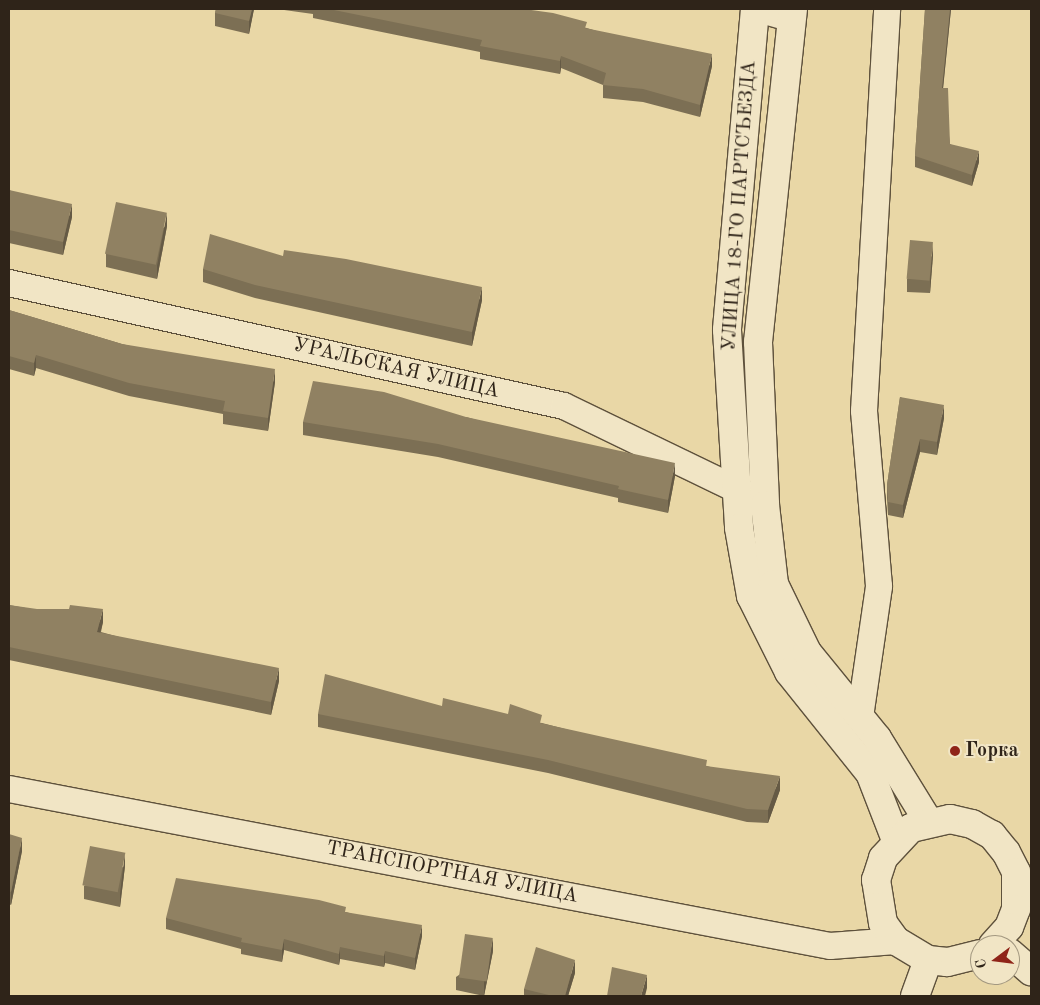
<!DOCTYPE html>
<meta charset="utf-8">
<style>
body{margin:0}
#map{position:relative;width:1040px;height:1005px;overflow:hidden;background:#e9d7a6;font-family:"Old Standard TT",serif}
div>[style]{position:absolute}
.roads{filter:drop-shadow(1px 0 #5e513c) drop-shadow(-1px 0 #5e513c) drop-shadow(0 1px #5e513c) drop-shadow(0 -1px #5e513c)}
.minor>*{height:26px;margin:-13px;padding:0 13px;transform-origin:13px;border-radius:13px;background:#f1e5c5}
.secondary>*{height:28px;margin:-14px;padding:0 14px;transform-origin:14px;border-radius:14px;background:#f1e5c5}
.wall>*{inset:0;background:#7c6f54}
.shaded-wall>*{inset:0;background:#655a45}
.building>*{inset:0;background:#908162;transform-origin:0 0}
.dots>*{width:14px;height:14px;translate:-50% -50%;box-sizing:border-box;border:2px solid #f1e5c5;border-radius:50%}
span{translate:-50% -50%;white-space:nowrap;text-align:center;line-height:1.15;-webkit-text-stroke:4px #f1e5c5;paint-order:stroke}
.street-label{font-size:20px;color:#2f2419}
.poi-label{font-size:20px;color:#2f2419;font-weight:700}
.left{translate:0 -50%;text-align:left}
.frame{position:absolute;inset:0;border:10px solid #2f2419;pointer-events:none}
.north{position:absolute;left:970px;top:935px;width:50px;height:50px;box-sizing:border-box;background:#f1e5c5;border:1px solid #a39880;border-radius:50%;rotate:255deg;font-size:14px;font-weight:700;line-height:20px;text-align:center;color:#2f2419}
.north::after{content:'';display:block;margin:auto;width:18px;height:22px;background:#8f2418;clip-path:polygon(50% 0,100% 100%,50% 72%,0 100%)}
</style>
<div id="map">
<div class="roads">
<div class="minor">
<div style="left:758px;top:9px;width:35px;rotate:16deg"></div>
<div style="left:9px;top:283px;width:568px;rotate:12.5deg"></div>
<div style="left:564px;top:406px;width:211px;rotate:25.8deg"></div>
<div style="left:860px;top:717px;width:132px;rotate:-81.7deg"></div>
<div style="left:879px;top:586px;width:176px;rotate:-94.9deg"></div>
<div style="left:864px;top:411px;width:403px;rotate:-86.7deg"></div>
<div style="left:9px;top:789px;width:836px;rotate:10.83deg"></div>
<div style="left:830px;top:946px;width:66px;rotate:-4.3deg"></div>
</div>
<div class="secondary">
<div style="left:755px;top:9px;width:322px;rotate:95deg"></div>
<div style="left:727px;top:330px;width:198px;rotate:86.5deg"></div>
<div style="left:739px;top:528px;width:69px;rotate:80deg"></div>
<div style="left:751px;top:596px;width:85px;rotate:63.4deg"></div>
<div style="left:789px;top:672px;width:129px;rotate:51.3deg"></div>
<div style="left:870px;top:773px;width:72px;rotate:68.8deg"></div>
<div style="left:793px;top:9px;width:335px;rotate:96deg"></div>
<div style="left:758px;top:342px;width:163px;rotate:87.5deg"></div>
<div style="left:765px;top:505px;width:80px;rotate:83.5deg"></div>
<div style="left:774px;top:584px;width:76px;rotate:64.1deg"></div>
<div style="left:807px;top:652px;width:111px;rotate:50.9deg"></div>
<div style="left:877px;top:738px;width:97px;rotate:58.4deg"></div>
<div style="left:1010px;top:953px;width:28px;rotate:41deg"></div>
<div style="left:980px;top:954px;width:34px;rotate:166deg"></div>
<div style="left:947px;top:962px;width:19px;rotate:-174deg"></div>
<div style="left:928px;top:960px;width:37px;rotate:-149deg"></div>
<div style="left:896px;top:941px;width:22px;rotate:-126deg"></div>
<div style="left:883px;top:923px;width:44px;rotate:-99.2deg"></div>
<div style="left:876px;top:880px;width:23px;rotate:-72deg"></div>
<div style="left:883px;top:858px;width:41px;rotate:-47deg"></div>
<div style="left:911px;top:828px;width:40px;rotate:-13deg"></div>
<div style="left:950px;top:819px;width:23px;rotate:13deg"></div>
<div style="left:972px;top:824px;width:23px;rotate:29deg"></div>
<div style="left:992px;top:835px;width:22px;rotate:51deg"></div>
<div style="left:1006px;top:852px;width:22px;rotate:63deg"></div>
<div style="left:1016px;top:872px;width:37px;rotate:90deg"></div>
<div style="left:1016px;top:909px;width:19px;rotate:111deg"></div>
<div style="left:1009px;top:927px;width:24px;rotate:132deg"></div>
<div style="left:915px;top:996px;width:38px;rotate:-70deg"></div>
</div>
</div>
<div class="wall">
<div style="clip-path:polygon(216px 9px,254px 9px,249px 34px,215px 26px,215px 13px)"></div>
<div style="clip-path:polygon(277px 9px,524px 9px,712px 66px,700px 117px,643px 102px,603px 98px,603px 85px,561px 68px,560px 74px,480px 59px,480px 52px,313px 18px,313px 14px)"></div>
<div style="clip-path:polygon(925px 9px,951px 9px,943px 88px,950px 144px,979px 162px,972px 186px,915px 167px,915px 156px)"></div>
<div style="clip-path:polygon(9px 190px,72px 217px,63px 255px,9px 243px)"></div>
<div style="clip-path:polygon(167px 226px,157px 279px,106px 267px,106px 254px)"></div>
<div style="clip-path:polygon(933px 255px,930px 293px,907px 292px,907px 279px)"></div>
<div style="clip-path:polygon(283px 256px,482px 300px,472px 346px,255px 298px,203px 282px,203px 269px)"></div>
<div style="clip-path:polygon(9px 310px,122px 344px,275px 382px,268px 431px,223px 424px,223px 414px,129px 396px,36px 368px,34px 376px,9px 369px)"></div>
<div style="clip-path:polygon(900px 397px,944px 418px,937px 455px,920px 452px,903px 518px,888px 515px,887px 498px,887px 485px)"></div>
<div style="clip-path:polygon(466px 417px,675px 476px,668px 513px,618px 502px,618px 498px,438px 457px,303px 435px,303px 422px)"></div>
<div style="clip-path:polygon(9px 605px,103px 622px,101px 632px,279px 681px,271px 715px,9px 660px)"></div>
<div style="clip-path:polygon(442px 706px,542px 723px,707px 766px,780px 790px,768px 823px,747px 822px,548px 773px,318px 727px,318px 714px)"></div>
<div style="clip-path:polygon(9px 834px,22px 851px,11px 905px,9px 904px)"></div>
<div style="clip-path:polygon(125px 866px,120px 907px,84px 899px,84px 886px)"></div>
<div style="clip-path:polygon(346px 912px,422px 936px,415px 970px,385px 963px,384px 967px,340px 959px,339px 965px,284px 950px,282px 962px,241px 954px,241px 949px,166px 929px,166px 918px)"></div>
<div style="clip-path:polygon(493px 951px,484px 996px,456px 990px,456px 977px)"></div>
<div style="clip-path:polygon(575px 973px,568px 996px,524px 996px,524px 989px)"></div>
</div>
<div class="shaded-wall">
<div style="clip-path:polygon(252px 9px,254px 9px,249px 34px,249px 21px)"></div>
<div style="clip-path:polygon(950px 9px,951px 9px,942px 99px,942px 88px)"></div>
<div style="clip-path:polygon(712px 54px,712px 66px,700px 117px,700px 105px)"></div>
<div style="clip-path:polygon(561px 56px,561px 68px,560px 74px,560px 61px)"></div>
<div style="clip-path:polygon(979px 151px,979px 162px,972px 186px,972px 175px)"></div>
<div style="clip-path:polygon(72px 204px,72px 217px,63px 255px,63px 242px)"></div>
<div style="clip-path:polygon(167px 213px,167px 226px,157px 279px,157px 266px)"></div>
<div style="clip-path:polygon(933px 242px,933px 255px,930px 293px,930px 280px)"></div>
<div style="clip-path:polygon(482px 287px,482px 300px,472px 346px,472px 332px)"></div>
<div style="clip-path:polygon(36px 355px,36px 368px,34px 376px,34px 363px)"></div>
<div style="clip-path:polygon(275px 369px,275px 382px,268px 431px,268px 418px)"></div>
<div style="clip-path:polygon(944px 405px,944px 418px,937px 455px,937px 442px)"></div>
<div style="clip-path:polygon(920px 439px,920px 452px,903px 518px,903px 505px)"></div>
<div style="clip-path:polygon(675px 463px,675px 476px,668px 513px,668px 500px)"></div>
<div style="clip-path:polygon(103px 609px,103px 622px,97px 645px,97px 632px)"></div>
<div style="clip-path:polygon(279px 668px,279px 681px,271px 715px,271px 702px)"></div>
<div style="clip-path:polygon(780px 776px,780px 790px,768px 823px,768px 810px)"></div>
<div style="clip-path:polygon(22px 838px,22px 851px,11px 905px,11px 892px)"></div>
<div style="clip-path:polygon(125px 853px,125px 866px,120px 907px,120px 894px)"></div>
<div style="clip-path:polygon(422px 925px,422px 936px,415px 970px,415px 958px)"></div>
<div style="clip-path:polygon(493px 938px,493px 951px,484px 996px,484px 983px)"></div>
<div style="clip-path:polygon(284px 939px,284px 950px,282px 962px,282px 950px)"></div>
<div style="clip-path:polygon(340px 947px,340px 959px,339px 965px,339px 954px)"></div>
<div style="clip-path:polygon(385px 951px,385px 963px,384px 967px,384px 956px)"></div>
<div style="clip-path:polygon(575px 960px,575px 973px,568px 996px,565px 996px)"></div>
<div style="clip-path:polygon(647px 975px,647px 988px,645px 996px,641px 996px)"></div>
</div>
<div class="building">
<div style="clip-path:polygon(216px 9px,252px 9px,249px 21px,215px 13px)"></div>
<div style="clip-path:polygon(329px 9px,524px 9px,553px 13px,587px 22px,585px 28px,712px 54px,700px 105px,643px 89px,603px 85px,606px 73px,561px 56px,560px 61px,480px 46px,482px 40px)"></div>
<div style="clip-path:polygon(925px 9px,950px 9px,942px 88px,948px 88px,950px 144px,979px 151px,972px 175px,915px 156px)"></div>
<div style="clip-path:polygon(9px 190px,72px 204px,63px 242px,9px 230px)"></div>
<div style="left:116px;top:202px;width:52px;height:53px;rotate:12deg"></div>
<div style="clip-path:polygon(210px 234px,283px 256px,284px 250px,346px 259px,482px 287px,472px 332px,255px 285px,203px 269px)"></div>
<div style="left:910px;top:240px;width:23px;height:39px;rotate:5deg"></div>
<div style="clip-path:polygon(9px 310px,122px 344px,275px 369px,268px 418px,223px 411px,225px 401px,129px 383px,36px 355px,34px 363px,9px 356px)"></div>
<div style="clip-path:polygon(313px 381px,384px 392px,466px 417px,675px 463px,668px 500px,618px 489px,619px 486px,438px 444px,303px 422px)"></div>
<div style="clip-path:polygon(900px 397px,944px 405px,937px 442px,920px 439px,903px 505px,888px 502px,887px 485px)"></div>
<div style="clip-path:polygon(9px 605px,37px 609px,69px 609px,70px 605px,103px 609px,97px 632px,279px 668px,271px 702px,9px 647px)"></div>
<div style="clip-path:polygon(325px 674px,442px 706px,443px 698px,508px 714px,510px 704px,542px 715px,540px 723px,707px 760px,706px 766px,780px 776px,768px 810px,747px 809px,548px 760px,318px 714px)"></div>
<div style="clip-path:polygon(9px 834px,22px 838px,11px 892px,9px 891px)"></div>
<div style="left:90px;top:846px;width:36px;height:40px;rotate:11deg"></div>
<div style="clip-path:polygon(176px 878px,319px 900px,346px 907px,345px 912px,422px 925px,415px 958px,385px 951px,384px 956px,340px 947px,339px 954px,284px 939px,282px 950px,241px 942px,242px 938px,166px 918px)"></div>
<div style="left:465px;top:934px;width:28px;height:44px;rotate:8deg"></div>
<div style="clip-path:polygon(536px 947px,575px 960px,565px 996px,553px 996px,524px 989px)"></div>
<div style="clip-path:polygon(612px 967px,647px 975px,641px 996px,607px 996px)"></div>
</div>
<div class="dots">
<div style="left:955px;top:751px;background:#8f2418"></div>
</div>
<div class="street-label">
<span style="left:740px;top:206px;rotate:-86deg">УЛИЦА 18-ГО ПАРТСЪЕЗДА</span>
<span style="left:396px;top:369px;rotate:13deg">УРАЛЬСКАЯ УЛИЦА</span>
<span style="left:452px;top:873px;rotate:11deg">ТРАНСПОРТНАЯ УЛИЦА</span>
</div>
<div class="poi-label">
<span class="left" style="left:965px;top:751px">Горка</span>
</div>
<div class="frame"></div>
<div class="north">С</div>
</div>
